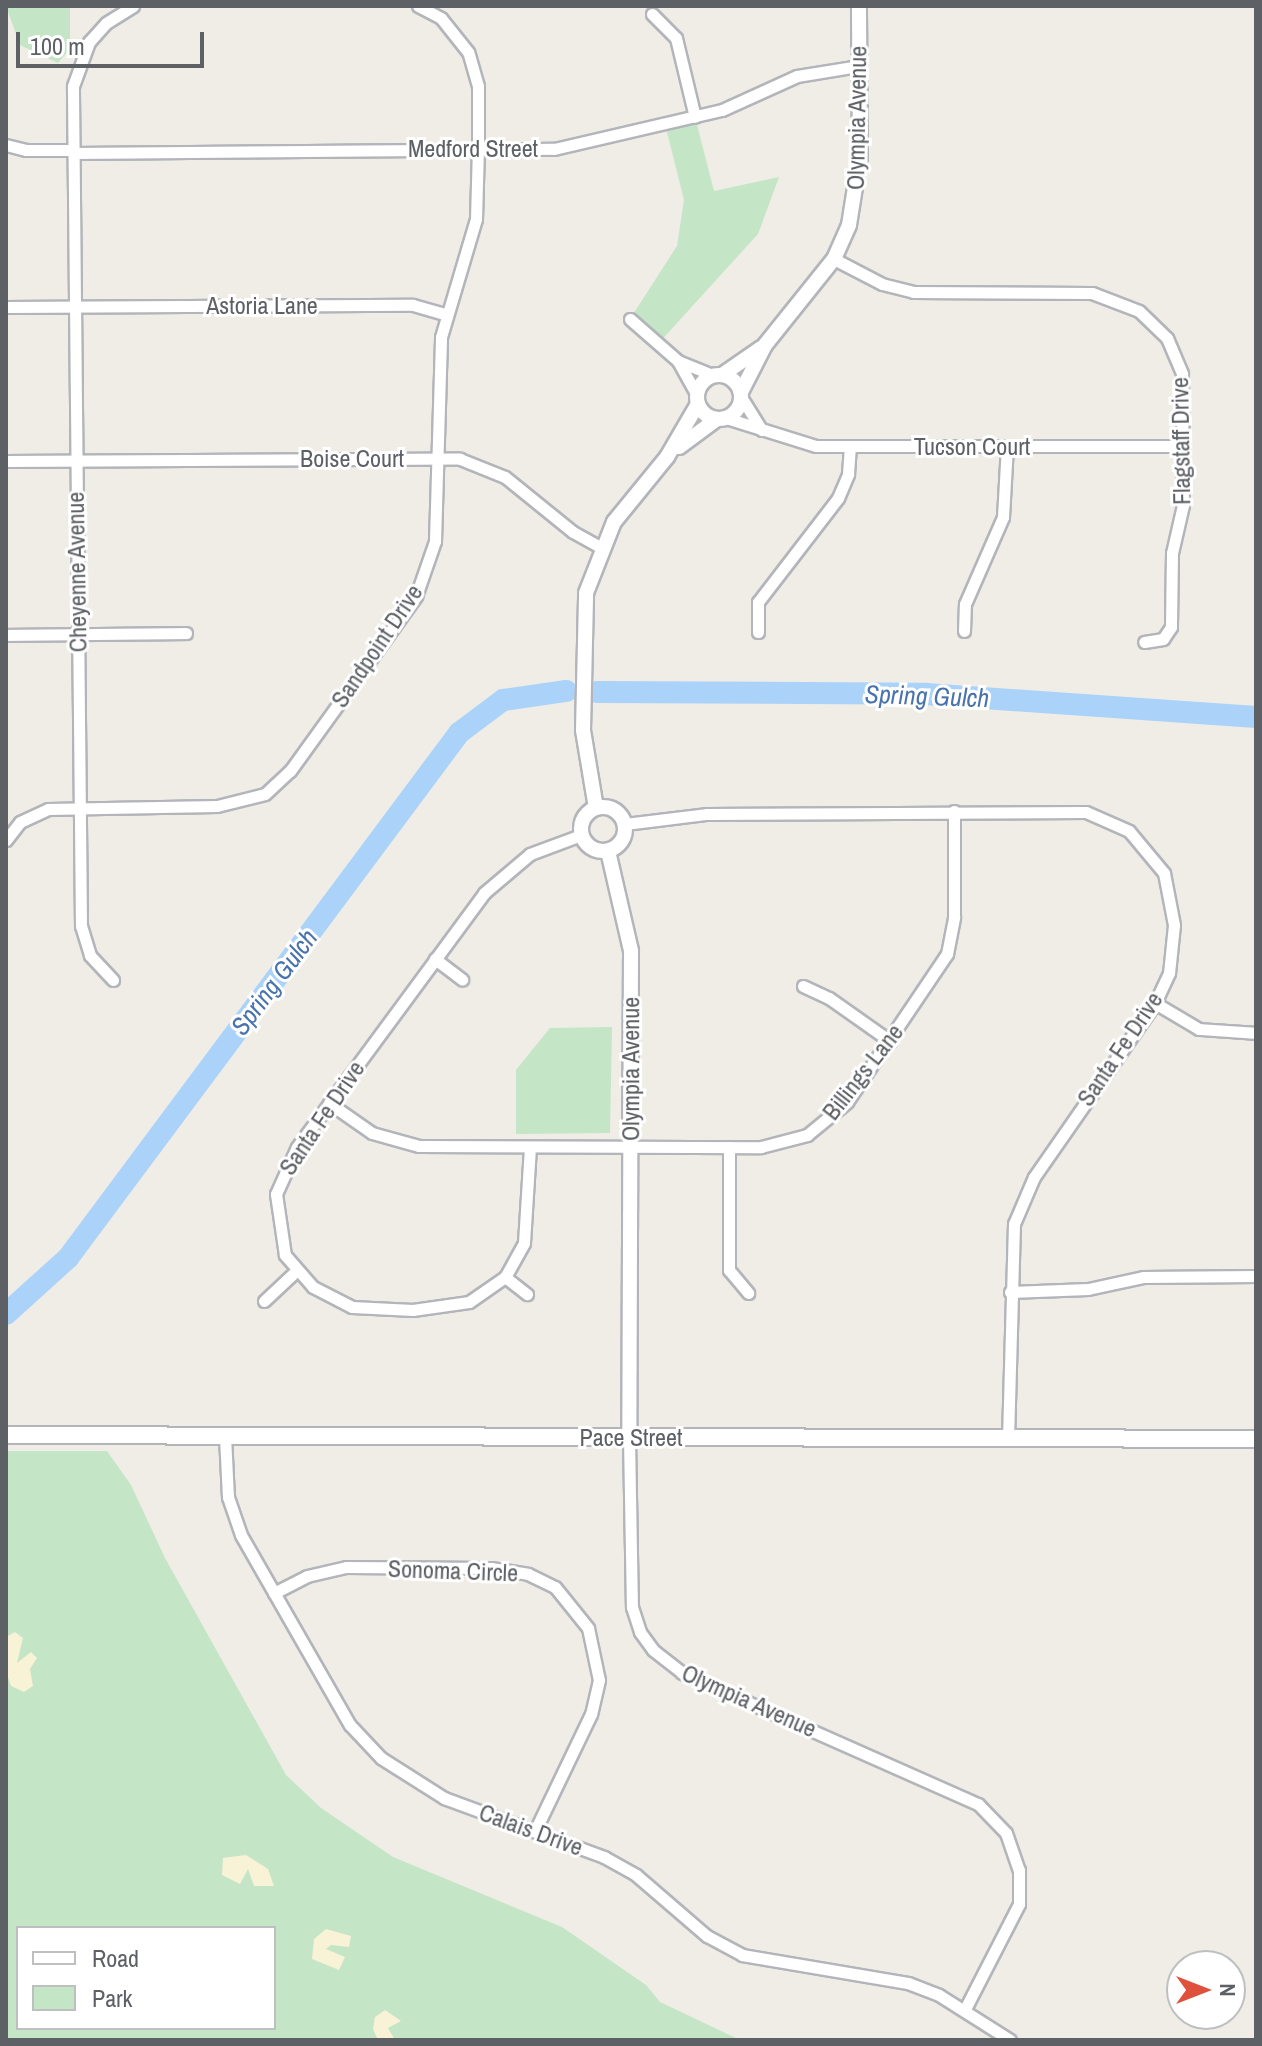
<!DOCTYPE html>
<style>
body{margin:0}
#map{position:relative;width:1262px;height:2046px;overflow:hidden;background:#efede6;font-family:"Archivo Narrow",sans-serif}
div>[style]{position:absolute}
.green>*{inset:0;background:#c4e5c6}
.sand>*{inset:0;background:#f8f2d7}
.river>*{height:22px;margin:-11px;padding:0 11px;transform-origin:11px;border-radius:11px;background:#abd3fa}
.roads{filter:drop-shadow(2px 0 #b3b5ba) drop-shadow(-2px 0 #b3b5ba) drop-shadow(0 2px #b3b5ba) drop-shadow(0 -2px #b3b5ba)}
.minor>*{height:11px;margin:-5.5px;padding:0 5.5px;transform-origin:5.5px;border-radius:5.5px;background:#fff}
.tertiary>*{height:14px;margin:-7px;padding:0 7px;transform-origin:7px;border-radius:7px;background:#fff}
.tertiary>.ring{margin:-7px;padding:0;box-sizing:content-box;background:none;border:14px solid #fff;border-radius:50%}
.secondary>*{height:16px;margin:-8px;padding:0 8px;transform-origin:8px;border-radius:8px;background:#fff}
span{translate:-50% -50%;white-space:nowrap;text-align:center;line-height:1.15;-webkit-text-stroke:6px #fff;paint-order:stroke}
.street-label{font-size:24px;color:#5d6065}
.water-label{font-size:26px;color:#4873ac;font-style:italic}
.frame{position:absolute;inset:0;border:8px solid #5d6065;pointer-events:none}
.legend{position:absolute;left:16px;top:1926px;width:260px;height:104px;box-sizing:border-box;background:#fff;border:2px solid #bebfc1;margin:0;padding:10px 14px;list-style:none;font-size:24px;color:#5d6065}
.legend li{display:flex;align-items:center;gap:16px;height:40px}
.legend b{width:40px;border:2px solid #bebfc1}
.north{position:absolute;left:1166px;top:1950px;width:80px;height:80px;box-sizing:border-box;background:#fff;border:2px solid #bebfc1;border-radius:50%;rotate:90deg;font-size:22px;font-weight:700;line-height:32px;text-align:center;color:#5d6065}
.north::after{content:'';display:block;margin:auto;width:28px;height:36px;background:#df513c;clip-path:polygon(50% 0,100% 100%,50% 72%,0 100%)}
.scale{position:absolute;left:16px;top:32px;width:188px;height:36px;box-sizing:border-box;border:4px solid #5d6065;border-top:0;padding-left:10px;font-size:24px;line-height:28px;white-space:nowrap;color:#5d6065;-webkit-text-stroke:6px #fff;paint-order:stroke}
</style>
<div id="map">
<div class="green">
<div style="clip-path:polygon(6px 6px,70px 6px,70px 49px,58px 63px,20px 45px)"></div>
<div style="clip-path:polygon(695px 117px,714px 191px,779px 177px,758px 234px,657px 345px,630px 319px,677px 246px,684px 200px,665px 124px)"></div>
<div style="clip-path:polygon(612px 1027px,610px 1133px,516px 1134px,516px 1070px,550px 1028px)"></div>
<div style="clip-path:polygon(evenodd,6px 1451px,107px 1451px,131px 1485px,165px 1558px,286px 1775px,321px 1808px,393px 1857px,562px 1927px,646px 1985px,660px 2002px,740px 2040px,6px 2040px,6px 1451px,18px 1928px,274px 1928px,274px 2028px,18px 2028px,18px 1928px)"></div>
</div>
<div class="sand">
<div style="clip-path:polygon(15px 1632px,23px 1638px,17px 1663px,31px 1652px,37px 1658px,30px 1669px,33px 1686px,24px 1692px,11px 1686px,6px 1672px,6px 1637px)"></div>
<div style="clip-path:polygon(246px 1855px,268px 1869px,274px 1886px,254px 1886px,248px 1869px,240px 1884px,222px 1875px,223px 1858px)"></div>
<div style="clip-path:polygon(326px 1929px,351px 1936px,349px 1947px,331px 1945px,326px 1949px,345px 1957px,339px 1970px,312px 1959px,314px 1939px)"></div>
<div style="clip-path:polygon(385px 2010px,401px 2021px,388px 2028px,395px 2040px,378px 2040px,373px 2029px,375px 2017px)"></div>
</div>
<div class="river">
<div style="left:597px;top:692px;width:329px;rotate:0.3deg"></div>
<div style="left:926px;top:694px;width:331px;rotate:4deg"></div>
<div style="left:6px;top:1314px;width:84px;rotate:-42.1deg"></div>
<div style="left:68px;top:1258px;width:655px;rotate:-53.32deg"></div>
<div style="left:459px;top:733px;width:55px;rotate:-36.9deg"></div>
<div style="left:503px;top:700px;width:64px;rotate:-8.1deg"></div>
</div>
<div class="roads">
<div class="minor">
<div style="left:652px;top:14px;width:34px;rotate:45deg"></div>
<div style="left:676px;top:38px;width:81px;rotate:76.5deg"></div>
<div style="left:6px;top:145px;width:21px;rotate:14deg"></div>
<div style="left:26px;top:150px;width:47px"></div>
<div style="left:73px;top:153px;width:481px;rotate:-0.5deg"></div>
<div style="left:554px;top:149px;width:172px;rotate:-13.1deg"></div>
<div style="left:722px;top:110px;width:82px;rotate:-24.4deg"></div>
<div style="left:797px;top:76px;width:63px;rotate:-9.2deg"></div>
<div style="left:834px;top:259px;width:54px;rotate:27.5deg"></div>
<div style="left:882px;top:284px;width:32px;rotate:14deg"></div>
<div style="left:913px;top:292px;width:179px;rotate:0.3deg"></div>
<div style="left:1092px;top:293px;width:50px;rotate:21deg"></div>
<div style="left:1139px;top:311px;width:39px;rotate:44deg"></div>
<div style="left:1167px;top:338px;width:39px;rotate:67deg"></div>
<div style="left:1182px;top:374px;width:131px;rotate:89.6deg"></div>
<div style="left:1183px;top:505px;width:49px;rotate:102.9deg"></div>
<div style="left:1172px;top:553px;width:74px;rotate:90.8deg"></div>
<div style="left:1171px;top:627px;width:14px;rotate:124deg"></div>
<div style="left:1163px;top:639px;width:19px;rotate:171deg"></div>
<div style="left:6px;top:307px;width:407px;rotate:-0.3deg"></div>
<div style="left:413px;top:305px;width:35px;rotate:16deg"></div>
<div style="left:630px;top:319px;width:64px;rotate:41.2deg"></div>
<div style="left:678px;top:361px;width:38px;rotate:22deg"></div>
<div style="left:678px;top:361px;width:39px;rotate:61deg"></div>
<div style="left:741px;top:397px;width:39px;rotate:58deg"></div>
<div style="left:726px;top:418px;width:94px;rotate:17.3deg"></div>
<div style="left:816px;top:446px;width:368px"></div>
<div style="left:6px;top:461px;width:454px;rotate:-0.3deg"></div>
<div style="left:460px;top:459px;width:48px;rotate:21.8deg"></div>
<div style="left:505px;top:477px;width:87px;rotate:39deg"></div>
<div style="left:573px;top:532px;width:31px;rotate:29deg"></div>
<div style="left:964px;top:631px;width:27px;rotate:-88deg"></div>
<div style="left:965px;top:604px;width:95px;rotate:-66.4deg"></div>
<div style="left:1003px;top:517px;width:71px;rotate:-86.8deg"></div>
<div style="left:758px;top:632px;width:30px;rotate:-90deg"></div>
<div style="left:758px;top:602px;width:131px;rotate:-52.4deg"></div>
<div style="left:838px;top:498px;width:26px;rotate:-67deg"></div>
<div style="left:848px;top:474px;width:27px;rotate:-86deg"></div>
<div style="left:6px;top:635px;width:180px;rotate:-0.6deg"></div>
<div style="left:625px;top:824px;width:83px;rotate:-7deg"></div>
<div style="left:707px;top:814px;width:379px;rotate:-0.3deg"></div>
<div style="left:1086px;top:812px;width:47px;rotate:23.8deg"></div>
<div style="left:1129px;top:831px;width:55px;rotate:50.2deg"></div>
<div style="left:1164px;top:873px;width:53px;rotate:79.1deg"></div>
<div style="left:1174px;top:925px;width:48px;rotate:95.9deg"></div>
<div style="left:1169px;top:973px;width:33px;rotate:115deg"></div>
<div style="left:1155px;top:1003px;width:212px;rotate:124.8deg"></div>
<div style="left:1034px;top:1177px;width:51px;rotate:113.1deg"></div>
<div style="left:1014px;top:1224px;width:215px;rotate:91.6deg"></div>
<div style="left:6px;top:840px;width:23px;rotate:-52deg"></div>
<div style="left:20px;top:822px;width:31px;rotate:-25deg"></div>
<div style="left:48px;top:809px;width:169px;rotate:-1deg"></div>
<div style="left:217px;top:806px;width:49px;rotate:-14deg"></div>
<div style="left:265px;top:794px;width:34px;rotate:-43deg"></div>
<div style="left:290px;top:771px;width:216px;rotate:-54.2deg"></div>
<div style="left:416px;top:596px;width:58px;rotate:-70.9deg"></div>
<div style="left:435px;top:541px;width:204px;rotate:-88.3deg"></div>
<div style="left:441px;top:337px;width:123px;rotate:-73.5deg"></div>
<div style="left:476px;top:219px;width:70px;rotate:-88.4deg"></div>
<div style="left:478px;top:149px;width:63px;rotate:-90deg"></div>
<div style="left:478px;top:86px;width:35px;rotate:-106deg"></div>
<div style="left:468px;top:52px;width:43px;rotate:-128.5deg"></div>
<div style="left:441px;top:18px;width:26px;rotate:-152deg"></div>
<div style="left:435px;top:959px;width:34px;rotate:37deg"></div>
<div style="left:113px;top:980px;width:34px;rotate:-133deg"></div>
<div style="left:90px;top:955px;width:30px;rotate:-107deg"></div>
<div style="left:81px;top:926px;width:840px;rotate:-90.55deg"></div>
<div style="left:73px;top:86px;width:47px;rotate:-70deg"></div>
<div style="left:89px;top:42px;width:25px;rotate:-48deg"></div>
<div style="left:106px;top:23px;width:32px;rotate:-32deg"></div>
<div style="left:803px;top:986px;width:29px;rotate:25deg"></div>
<div style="left:829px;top:998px;width:75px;rotate:35.2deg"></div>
<div style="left:1155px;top:1003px;width:51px;rotate:30.6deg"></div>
<div style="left:1199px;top:1029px;width:57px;rotate:4deg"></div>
<div style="left:329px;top:1103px;width:52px;rotate:34.9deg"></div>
<div style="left:372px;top:1133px;width:49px;rotate:15.5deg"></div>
<div style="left:419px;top:1146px;width:342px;rotate:0.2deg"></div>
<div style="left:761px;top:1147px;width:48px;rotate:-14.6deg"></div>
<div style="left:807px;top:1135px;width:52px;rotate:-39.5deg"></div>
<div style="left:847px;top:1102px;width:179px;rotate:-56deg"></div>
<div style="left:947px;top:954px;width:38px;rotate:-79deg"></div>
<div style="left:954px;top:917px;width:106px;rotate:-90deg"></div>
<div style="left:530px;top:1147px;width:96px;rotate:93.6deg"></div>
<div style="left:524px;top:1243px;width:39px;rotate:119deg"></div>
<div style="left:505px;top:1277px;width:44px;rotate:145.2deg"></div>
<div style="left:469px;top:1302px;width:57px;rotate:171.9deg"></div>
<div style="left:413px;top:1310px;width:61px;rotate:-177.2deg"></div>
<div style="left:352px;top:1307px;width:44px;rotate:-152.9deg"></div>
<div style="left:313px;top:1287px;width:43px;rotate:-131.2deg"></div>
<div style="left:285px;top:1255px;width:62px;rotate:-98.4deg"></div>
<div style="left:276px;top:1194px;width:51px;rotate:-65.9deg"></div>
<div style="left:297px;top:1147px;width:315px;rotate:-53.6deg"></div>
<div style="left:484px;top:893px;width:60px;rotate:-40.3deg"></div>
<div style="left:530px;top:854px;width:54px;rotate:-20.4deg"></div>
<div style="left:729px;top:1147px;width:123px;rotate:90deg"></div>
<div style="left:729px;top:1270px;width:30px;rotate:50deg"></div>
<div style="left:505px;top:1277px;width:28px;rotate:38deg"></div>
<div style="left:1010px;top:1292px;width:78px;rotate:-2.2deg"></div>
<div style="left:1088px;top:1289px;width:56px;rotate:-12.3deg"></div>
<div style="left:1143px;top:1277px;width:113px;rotate:-0.5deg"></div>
<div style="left:264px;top:1301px;width:42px;rotate:-43.1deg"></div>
<div style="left:225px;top:1436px;width:61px;rotate:87.2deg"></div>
<div style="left:228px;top:1497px;width:40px;rotate:71.1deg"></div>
<div style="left:241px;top:1535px;width:219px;rotate:60.2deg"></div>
<div style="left:350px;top:1725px;width:45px;rotate:46.8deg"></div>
<div style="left:381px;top:1758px;width:75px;rotate:32.4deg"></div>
<div style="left:444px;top:1798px;width:171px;rotate:20.2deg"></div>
<div style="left:604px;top:1857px;width:37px;rotate:29deg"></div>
<div style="left:636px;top:1875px;width:94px;rotate:40.7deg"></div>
<div style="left:707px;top:1936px;width:40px;rotate:28deg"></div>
<div style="left:742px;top:1955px;width:168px;rotate:9.6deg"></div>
<div style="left:908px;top:1983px;width:33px;rotate:21deg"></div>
<div style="left:939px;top:1995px;width:84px;rotate:32.4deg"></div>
<div style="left:629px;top:1438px;width:169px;rotate:89deg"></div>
<div style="left:632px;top:1607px;width:26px;rotate:72deg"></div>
<div style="left:640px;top:1632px;width:22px;rotate:54deg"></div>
<div style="left:653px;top:1650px;width:37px;rotate:38deg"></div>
<div style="left:682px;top:1673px;width:324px;rotate:23.9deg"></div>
<div style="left:978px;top:1804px;width:40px;rotate:46deg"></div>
<div style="left:1006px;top:1833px;width:39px;rotate:71deg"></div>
<div style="left:1019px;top:1870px;width:34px;rotate:90deg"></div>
<div style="left:1019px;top:1904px;width:120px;rotate:117.2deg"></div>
<div style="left:274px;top:1593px;width:37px;rotate:-27deg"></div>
<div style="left:307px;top:1576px;width:40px;rotate:-13deg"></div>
<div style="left:346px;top:1567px;width:145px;rotate:0.4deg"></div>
<div style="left:491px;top:1568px;width:37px;rotate:9deg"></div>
<div style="left:528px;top:1574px;width:30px;rotate:26deg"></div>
<div style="left:555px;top:1587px;width:53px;rotate:51.2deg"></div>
<div style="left:588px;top:1628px;width:53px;rotate:78.1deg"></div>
<div style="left:599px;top:1680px;width:35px;rotate:103deg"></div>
<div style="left:591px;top:1714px;width:130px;rotate:115.6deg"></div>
</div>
<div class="tertiary">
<div style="left:722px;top:375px;width:47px;rotate:-34.7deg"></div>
<div class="ring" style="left:697px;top:375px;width:30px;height:30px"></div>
<div style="left:741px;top:392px;width:53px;rotate:-62.9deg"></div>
<div style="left:765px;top:345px;width:110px;rotate:-51.3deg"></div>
<div style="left:834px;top:259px;width:37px;rotate:-66deg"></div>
<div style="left:849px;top:225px;width:70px;rotate:-80.9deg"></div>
<div style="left:860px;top:156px;width:150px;rotate:-90.4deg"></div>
<div style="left:679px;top:447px;width:47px;rotate:-36.4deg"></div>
<div class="ring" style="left:581px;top:807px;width:30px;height:30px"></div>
<div style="left:596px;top:808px;width:79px;rotate:-99.5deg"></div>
<div style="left:583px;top:730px;width:137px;rotate:-88.7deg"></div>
<div style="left:586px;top:593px;width:76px;rotate:-68.5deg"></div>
<div style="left:614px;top:522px;width:84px;rotate:-50.8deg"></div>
<div style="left:667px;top:457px;width:61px;rotate:-59.7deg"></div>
<div style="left:608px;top:851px;width:103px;rotate:77deg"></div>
<div style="left:631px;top:951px;width:487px;rotate:90.2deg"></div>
</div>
<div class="secondary">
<div style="left:6px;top:1435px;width:1250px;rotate:0.18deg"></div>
</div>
</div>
<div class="street-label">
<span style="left:857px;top:118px;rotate:-89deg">Olympia Avenue</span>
<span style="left:473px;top:149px">Medford Street</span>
<span style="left:262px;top:306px">Astoria Lane</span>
<span style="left:1181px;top:441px;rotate:-91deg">Flagstaff Drive</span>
<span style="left:972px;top:447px">Tucson Court</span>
<span style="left:352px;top:459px">Boise Court</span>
<span style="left:77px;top:572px;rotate:-91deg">Cheyenne Avenue</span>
<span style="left:377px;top:646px;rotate:-56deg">Sandpoint Drive</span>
<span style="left:1120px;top:1049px;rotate:-56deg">Santa Fe Drive</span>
<span style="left:631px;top:1069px;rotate:-90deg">Olympia Avenue</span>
<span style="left:863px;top:1072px;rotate:-52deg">Billings Lane</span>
<span style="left:322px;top:1118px;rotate:-56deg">Santa Fe Drive</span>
<span style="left:631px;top:1438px">Pace Street</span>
<span style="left:453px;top:1571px;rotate:2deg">Sonoma Circle</span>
<span style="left:749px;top:1701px;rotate:24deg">Olympia Avenue</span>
<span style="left:531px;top:1830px;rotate:20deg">Calais Drive</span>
</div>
<div class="water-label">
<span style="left:927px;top:696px;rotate:2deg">Spring Gulch</span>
<span style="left:274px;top:982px;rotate:-53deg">Spring Gulch</span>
</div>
<div class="frame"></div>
<ul class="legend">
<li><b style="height:10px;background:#fff"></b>Road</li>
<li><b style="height:22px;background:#c4e5c6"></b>Park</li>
</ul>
<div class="north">N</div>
<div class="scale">100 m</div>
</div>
